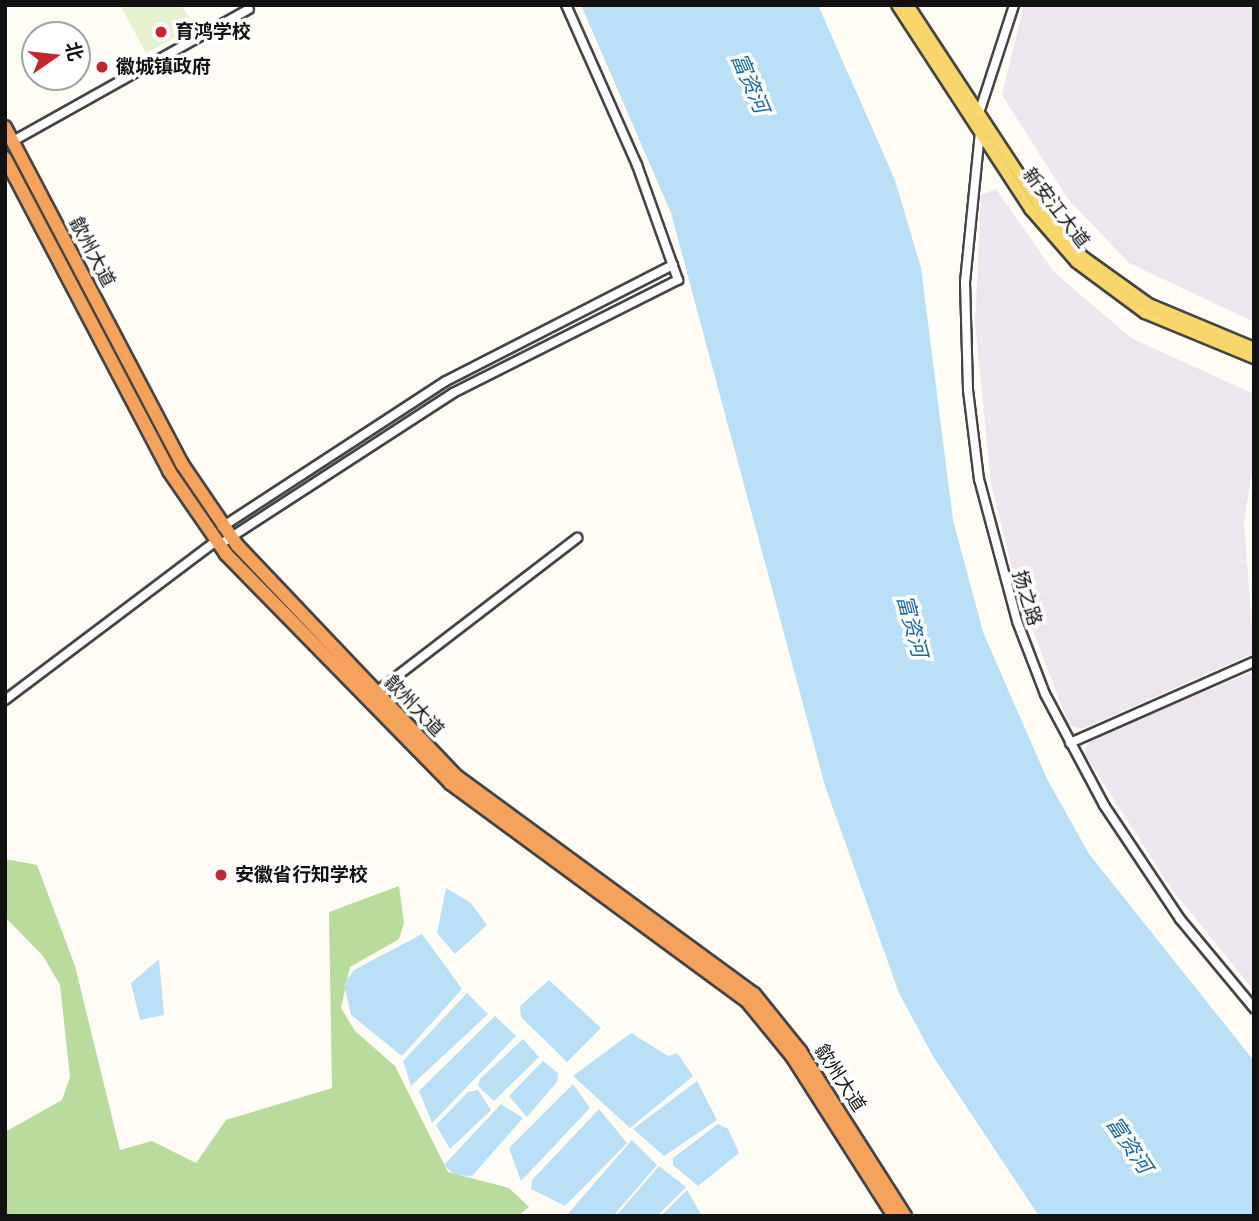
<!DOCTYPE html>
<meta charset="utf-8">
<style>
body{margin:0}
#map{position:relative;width:1259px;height:1221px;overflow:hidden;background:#fffdf5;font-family:"Source Serif 4","Noto Sans SC",serif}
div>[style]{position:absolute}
.industrial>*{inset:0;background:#eee6ef}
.forest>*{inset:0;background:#b9dc9c}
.pitch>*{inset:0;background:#e6f2cf}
.water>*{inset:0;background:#b9e0f7}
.roads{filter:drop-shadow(2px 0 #444) drop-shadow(-2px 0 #444) drop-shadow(0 2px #444) drop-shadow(0 -2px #444)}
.minor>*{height:8px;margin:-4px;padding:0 4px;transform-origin:4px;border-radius:4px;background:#fff}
.major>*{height:10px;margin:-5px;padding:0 5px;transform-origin:5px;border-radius:5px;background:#f9d66b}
.highway>*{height:12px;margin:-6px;padding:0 6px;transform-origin:6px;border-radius:6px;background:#f5a25d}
.dots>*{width:19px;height:19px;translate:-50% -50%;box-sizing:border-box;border:4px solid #fff;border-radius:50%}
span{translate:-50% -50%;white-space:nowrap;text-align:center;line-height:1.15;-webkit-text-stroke:7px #fff;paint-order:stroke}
.poi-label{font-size:19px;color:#111;font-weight:700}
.left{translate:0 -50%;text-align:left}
.street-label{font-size:19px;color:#111}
.water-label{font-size:21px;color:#1768a6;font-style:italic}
.frame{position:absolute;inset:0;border:7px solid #111;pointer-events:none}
.north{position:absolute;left:21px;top:21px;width:70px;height:70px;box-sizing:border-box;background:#fff;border:2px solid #a0a0a0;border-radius:50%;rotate:76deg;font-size:19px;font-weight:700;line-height:28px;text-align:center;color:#111}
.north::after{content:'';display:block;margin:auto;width:24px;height:32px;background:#c4262e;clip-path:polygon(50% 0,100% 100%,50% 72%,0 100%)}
</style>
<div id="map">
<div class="industrial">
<div style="clip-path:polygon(1024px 5px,1254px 5px,1254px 322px,1129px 263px,1068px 199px,1002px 95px)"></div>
<div style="clip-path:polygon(996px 189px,1054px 272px,1131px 338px,1254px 394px,1254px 460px,1244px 522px,1254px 653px,1082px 729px,1069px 725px,1019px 595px,991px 484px,975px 324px,981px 195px)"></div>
<div style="clip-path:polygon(1254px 671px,1254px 991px,1171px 888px,1084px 753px,1090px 739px)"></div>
</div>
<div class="forest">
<div style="clip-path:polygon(5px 859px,37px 865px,75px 966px,120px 1150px,152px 1141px,196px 1163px,226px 1120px,332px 1088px,329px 912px,399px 886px,404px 923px,399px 939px,350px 967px,341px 1008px,355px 1031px,395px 1066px,448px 1172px,509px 1188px,529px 1207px,518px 1216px,5px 1216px,5px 1132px,62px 1100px,70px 1077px,60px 985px,43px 956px,5px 917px)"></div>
</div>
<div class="pitch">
<div style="clip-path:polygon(120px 5px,182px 5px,194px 27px,146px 53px)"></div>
</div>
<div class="water">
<div style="clip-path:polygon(581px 5px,818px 5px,895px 180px,921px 268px,953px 520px,983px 632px,1047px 779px,1089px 854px,1254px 1061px,1254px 1216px,1039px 1216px,934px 1058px,899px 993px,825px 786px,671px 213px)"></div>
<div style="clip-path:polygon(446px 888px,471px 903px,487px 925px,455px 954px,437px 933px)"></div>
<div style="clip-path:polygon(422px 934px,462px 989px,402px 1056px,351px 1015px,344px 984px,354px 970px)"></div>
<div style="clip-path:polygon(159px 959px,164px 1015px,140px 1020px,131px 983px)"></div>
<div style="clip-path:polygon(549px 980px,601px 1028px,567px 1062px,521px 1017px,520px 1006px)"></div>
<div style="clip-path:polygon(467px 993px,488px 1014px,411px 1086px,403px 1061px)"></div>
<div style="clip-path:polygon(495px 1016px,516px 1036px,432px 1123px,419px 1091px)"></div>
<div style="clip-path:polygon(631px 1033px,668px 1056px,677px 1053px,693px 1076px,630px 1128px,573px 1076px)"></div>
<div style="clip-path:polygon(523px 1039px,539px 1057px,494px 1101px,478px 1086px,480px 1079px)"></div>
<div style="clip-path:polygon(543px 1061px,558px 1073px,557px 1082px,527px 1117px,509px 1096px)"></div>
<div style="clip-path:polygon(697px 1081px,717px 1120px,664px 1156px,633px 1129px)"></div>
<div style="clip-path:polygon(573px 1084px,590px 1108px,521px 1181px,509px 1148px)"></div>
<div style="clip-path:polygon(478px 1090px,491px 1110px,450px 1149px,436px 1125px,468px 1092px)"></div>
<div style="clip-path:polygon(501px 1104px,523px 1118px,472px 1176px,455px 1175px,444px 1165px)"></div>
<div style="clip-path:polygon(599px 1109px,627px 1143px,565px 1206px,531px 1189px,532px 1180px)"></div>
<div style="clip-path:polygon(718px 1124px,728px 1129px,739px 1153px,698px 1186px,673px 1165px,673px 1158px)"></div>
<div style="clip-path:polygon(632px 1140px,657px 1165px,613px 1216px,566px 1216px)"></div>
<div style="clip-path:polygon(659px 1166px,686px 1187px,657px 1216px,616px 1216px)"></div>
<div style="clip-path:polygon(687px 1190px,702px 1216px,661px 1216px)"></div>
</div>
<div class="roads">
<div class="minor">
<div style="left:979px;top:113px;width:114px;rotate:-72deg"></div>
<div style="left:980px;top:132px;width:151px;rotate:95.7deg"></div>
<div style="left:965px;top:282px;width:108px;rotate:88.4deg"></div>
<div style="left:968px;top:390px;width:90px;rotate:83deg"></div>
<div style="left:979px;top:479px;width:147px;rotate:75deg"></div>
<div style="left:1017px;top:621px;width:78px;rotate:69deg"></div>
<div style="left:1045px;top:694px;width:126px;rotate:62deg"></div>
<div style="left:1104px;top:805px;width:137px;rotate:56.3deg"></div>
<div style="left:1180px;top:919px;width:116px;rotate:50.3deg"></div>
<div style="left:13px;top:141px;width:270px;rotate:-29.2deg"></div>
<div style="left:222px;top:527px;width:267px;rotate:-33.1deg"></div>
<div style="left:446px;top:381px;width:255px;rotate:-27.1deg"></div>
<div style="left:219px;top:545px;width:279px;rotate:-33deg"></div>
<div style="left:453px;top:393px;width:252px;rotate:-26.7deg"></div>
<div style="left:678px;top:280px;width:122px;rotate:-109.6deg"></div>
<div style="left:637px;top:165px;width:175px;rotate:-113.9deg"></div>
<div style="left:375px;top:693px;width:255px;rotate:-37.5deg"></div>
<div style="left:5px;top:700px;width:264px;rotate:-37deg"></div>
<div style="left:1070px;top:743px;width:201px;rotate:-23.8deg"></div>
</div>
<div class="major">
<div style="left:897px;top:5px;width:244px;rotate:56.9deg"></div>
<div style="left:1030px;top:209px;width:70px;rotate:49deg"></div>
<div style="left:1076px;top:262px;width:86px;rotate:36.5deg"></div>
<div style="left:1145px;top:313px;width:118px;rotate:22.4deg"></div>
<div style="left:908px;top:5px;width:237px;rotate:56.7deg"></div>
<div style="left:1038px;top:203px;width:69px;rotate:50.3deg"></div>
<div style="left:1082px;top:256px;width:82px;rotate:35.6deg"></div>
<div style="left:1149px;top:304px;width:114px;rotate:22.7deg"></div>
</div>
<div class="highway">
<div style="left:5px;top:127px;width:381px;rotate:62.3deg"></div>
<div style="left:182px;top:464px;width:98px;rotate:55.8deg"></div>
<div style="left:237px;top:545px;width:318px;rotate:46.5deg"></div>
<div style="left:456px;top:776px;width:369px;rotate:36.2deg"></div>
<div style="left:754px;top:994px;width:73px;rotate:51.1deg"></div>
<div style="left:800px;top:1051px;width:196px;rotate:57.5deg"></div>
<div style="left:5px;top:158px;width:353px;rotate:62.3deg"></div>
<div style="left:169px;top:471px;width:101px;rotate:55.5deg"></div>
<div style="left:226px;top:554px;width:320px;rotate:45.6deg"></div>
<div style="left:450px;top:783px;width:368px;rotate:36.3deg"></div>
<div style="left:747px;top:1001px;width:71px;rotate:50.7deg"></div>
<div style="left:792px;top:1056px;width:190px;rotate:57.5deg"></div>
</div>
</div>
<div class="dots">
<div style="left:161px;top:32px;background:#c4262e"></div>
<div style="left:102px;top:67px;background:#c4262e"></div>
<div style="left:221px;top:875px;background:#c4262e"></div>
</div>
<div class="poi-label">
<span class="left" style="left:175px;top:32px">育鸿学校</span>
<span class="left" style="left:116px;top:67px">徽城镇政府</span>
<span class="left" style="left:235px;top:875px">安徽省行知学校</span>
</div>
<div class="street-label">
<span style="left:1056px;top:208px;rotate:52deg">新安江大道</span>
<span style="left:92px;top:252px;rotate:62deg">歙州大道</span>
<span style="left:1027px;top:598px;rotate:73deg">扬之路</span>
<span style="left:414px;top:706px;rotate:46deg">歙州大道</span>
<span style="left:840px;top:1078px;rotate:57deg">歙州大道</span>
</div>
<div class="water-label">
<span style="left:750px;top:83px;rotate:67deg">富资河</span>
<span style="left:912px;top:626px;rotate:75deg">富资河</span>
<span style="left:1129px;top:1145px;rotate:56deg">富资河</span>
</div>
<div class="frame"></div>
<div class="north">北</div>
</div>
